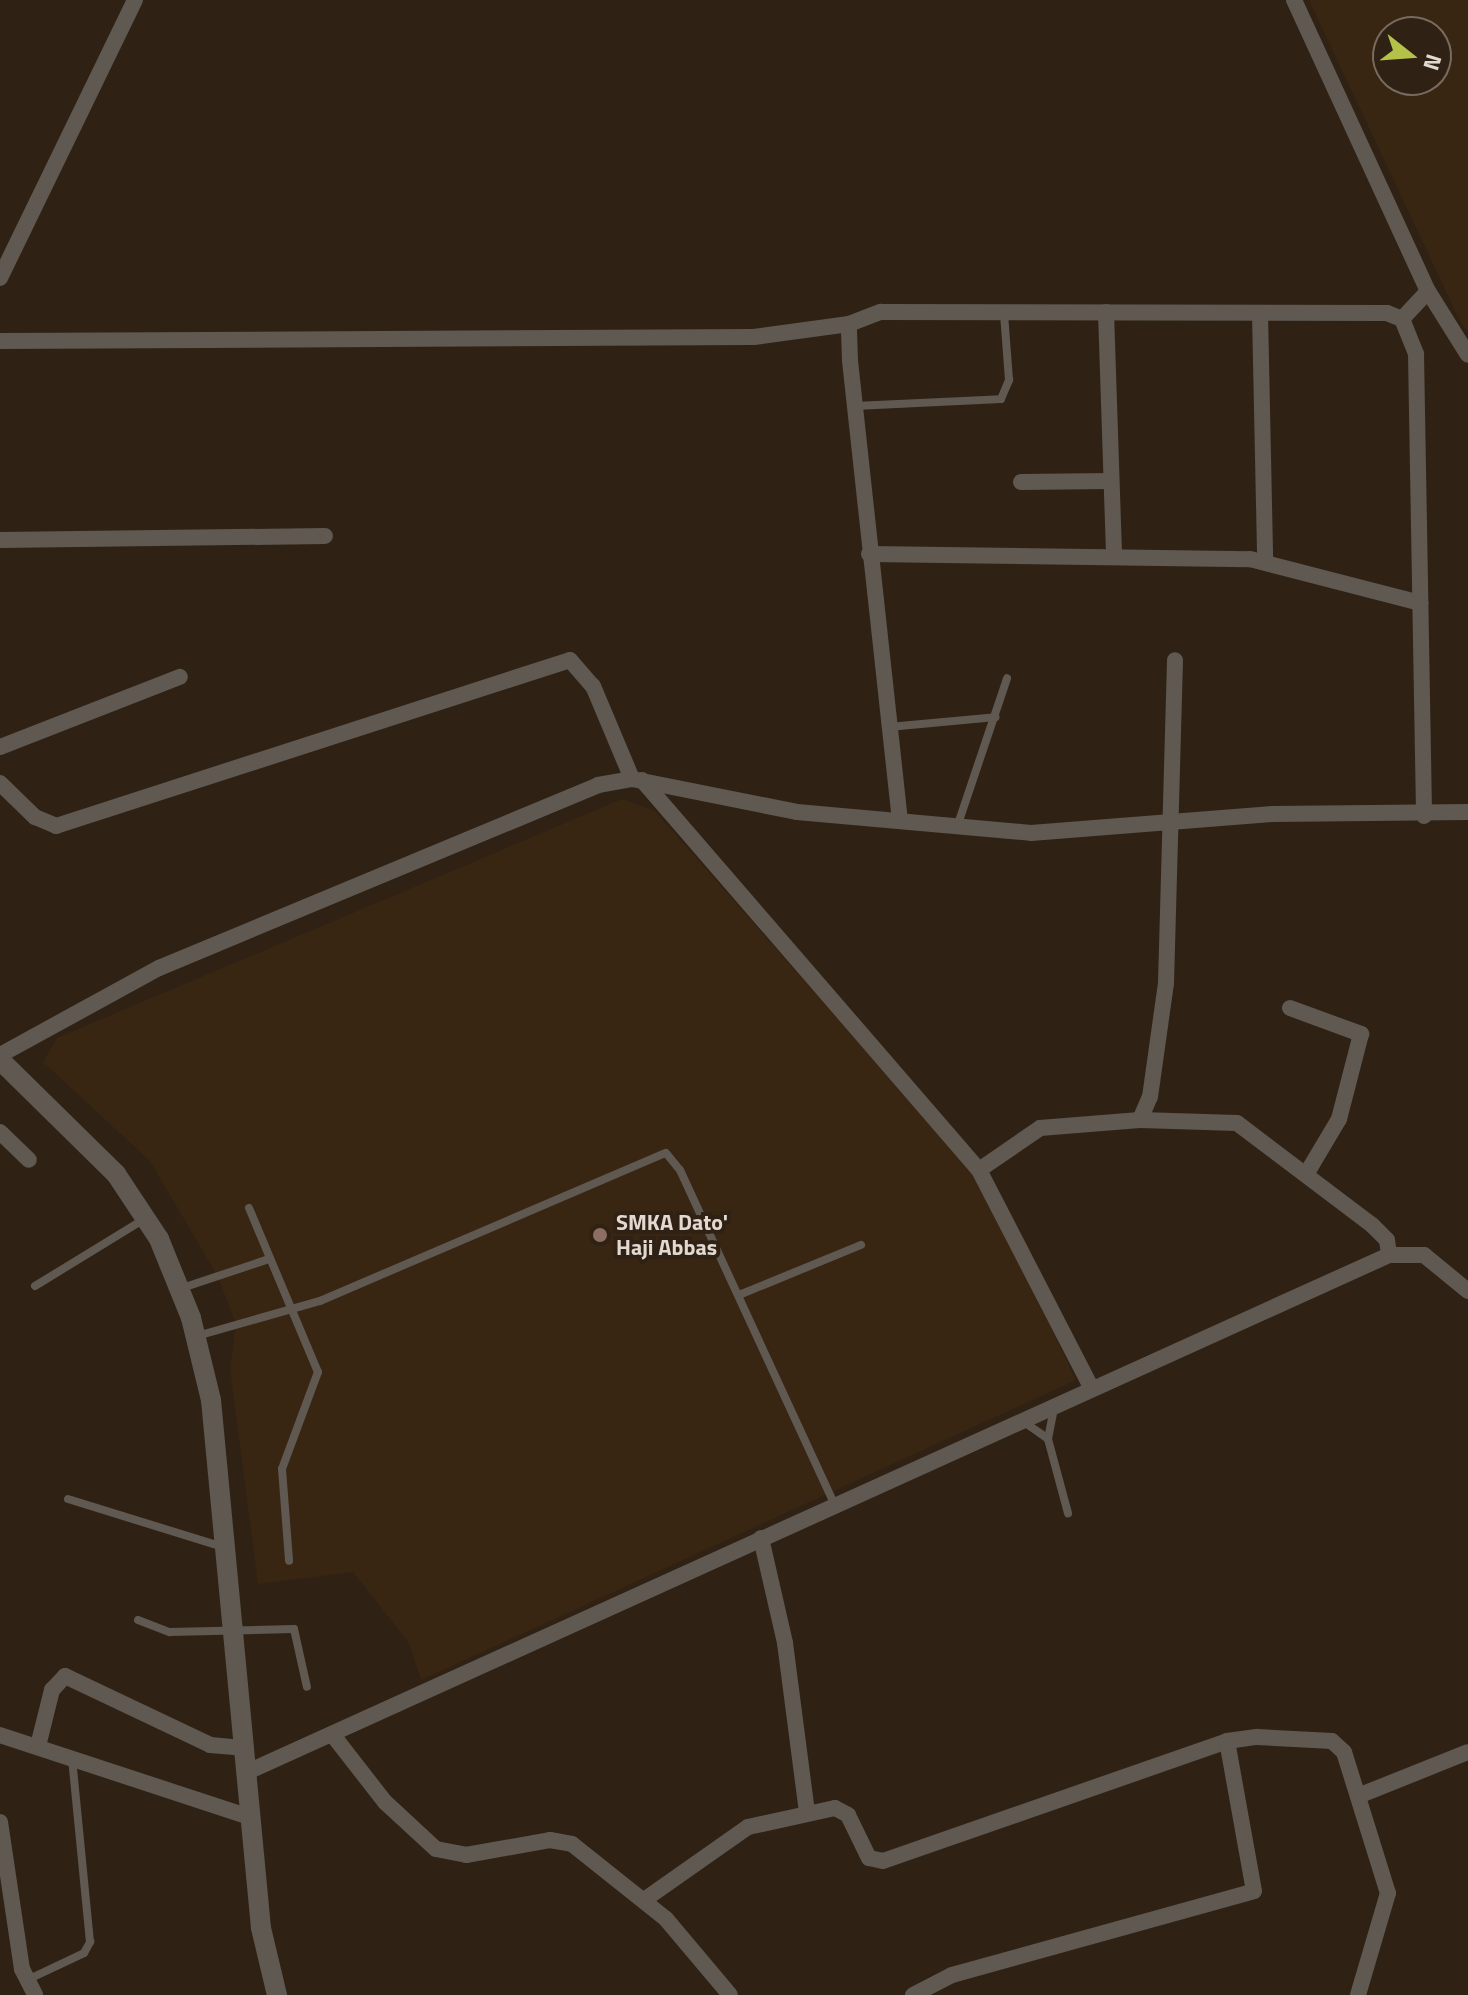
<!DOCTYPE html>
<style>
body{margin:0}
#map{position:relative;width:1468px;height:1995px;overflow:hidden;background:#2f2214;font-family:"Titillium Web",sans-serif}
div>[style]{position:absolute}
.built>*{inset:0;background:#382512}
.service>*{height:8px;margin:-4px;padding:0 4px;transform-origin:4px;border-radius:4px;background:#5f5952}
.minor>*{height:16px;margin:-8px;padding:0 8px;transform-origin:8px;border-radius:8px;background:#5f5952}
.tertiary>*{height:20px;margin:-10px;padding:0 10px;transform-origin:10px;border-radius:10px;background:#5f5952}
.dots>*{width:22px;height:22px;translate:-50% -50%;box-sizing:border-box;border:4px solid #2f2214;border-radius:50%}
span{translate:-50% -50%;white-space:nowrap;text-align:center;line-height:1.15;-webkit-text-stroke:8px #2f2214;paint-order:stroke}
.poi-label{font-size:22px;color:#e3d9d1;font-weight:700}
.left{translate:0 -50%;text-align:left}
.north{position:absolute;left:1372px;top:16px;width:80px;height:80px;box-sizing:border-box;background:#2f2214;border:2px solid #776b60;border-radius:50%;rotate:107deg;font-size:22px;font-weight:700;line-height:32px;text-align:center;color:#e3d9d1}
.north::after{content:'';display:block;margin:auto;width:28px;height:36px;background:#b5c249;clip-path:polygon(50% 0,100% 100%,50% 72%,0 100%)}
</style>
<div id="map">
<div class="built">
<div style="clip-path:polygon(evenodd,1309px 0,1468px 0,1468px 332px,1461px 323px,1309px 0,1436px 32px,1436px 80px,1388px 80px,1388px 32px,1436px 32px)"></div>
<div style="clip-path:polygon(622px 799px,655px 811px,983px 1184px,1076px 1380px,421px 1680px,409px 1643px,353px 1572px,258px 1584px,230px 1370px,236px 1324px,218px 1277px,150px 1161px,43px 1062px,57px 1038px)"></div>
</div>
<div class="service">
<div style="left:855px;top:406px;width:146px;rotate:-2.7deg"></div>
<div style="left:1001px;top:399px;width:21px;rotate:-67deg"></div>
<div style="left:1009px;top:380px;width:67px;rotate:-94.3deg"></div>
<div style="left:889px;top:727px;width:107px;rotate:-5.3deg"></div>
<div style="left:957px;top:827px;width:157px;rotate:-71.4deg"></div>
<div style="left:249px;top:1208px;width:178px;rotate:67.2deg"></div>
<div style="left:318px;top:1372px;width:103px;rotate:110.4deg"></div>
<div style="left:282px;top:1469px;width:92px;rotate:85.6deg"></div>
<div style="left:35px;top:1286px;width:130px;rotate:-31.5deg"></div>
<div style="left:182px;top:1288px;width:89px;rotate:-18.4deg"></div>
<div style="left:739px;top:1295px;width:132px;rotate:-22.3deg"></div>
<div style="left:197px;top:1336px;width:128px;rotate:-15.9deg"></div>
<div style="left:320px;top:1301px;width:376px;rotate:-23.2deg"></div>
<div style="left:666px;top:1153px;width:22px;rotate:51deg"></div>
<div style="left:680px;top:1170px;width:368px;rotate:65.2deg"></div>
<div style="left:1024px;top:1422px;width:29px;rotate:35deg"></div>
<div style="left:1048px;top:1439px;width:77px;rotate:74.9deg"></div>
<div style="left:1048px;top:1439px;width:32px;rotate:-79deg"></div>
<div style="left:68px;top:1499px;width:162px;rotate:17.2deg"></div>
<div style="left:138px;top:1620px;width:34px;rotate:21deg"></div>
<div style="left:170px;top:1632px;width:124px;rotate:-1.4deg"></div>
<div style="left:294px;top:1629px;width:59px;rotate:77.4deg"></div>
<div style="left:27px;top:1980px;width:63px;rotate:-25.3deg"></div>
<div style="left:84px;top:1953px;width:13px;rotate:-61deg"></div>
<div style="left:90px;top:1942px;width:185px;rotate:-95.6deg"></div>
</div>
<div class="minor">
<div style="left:1294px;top:0;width:320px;rotate:65.3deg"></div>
<div style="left:1428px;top:291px;width:75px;rotate:58deg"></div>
<div style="left:0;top:278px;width:309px;rotate:-64.1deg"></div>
<div style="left:1106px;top:312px;width:243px;rotate:88.1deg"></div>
<div style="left:1260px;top:313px;width:249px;rotate:88.8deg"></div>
<div style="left:1402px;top:319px;width:38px;rotate:-47deg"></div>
<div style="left:0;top:341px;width:754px;rotate:-0.3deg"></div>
<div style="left:754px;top:337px;width:96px;rotate:-7.8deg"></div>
<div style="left:1021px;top:482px;width:88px;rotate:-0.7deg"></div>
<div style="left:0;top:540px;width:325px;rotate:-0.7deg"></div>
<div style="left:869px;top:554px;width:381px;rotate:0.8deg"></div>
<div style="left:1250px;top:559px;width:176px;rotate:14.5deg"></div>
<div style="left:0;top:747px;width:193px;rotate:-21.3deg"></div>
<div style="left:642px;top:780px;width:515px;rotate:49.17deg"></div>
<div style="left:979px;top:1170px;width:244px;rotate:62.7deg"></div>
<div style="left:0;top:783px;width:49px;rotate:44.2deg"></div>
<div style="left:35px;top:817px;width:23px;rotate:23deg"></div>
<div style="left:56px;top:826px;width:540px;rotate:-17.9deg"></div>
<div style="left:570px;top:660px;width:35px;rotate:49deg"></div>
<div style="left:593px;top:686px;width:101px;rotate:67.2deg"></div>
<div style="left:900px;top:821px;width:464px;rotate:-96.2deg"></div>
<div style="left:850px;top:360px;width:36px;rotate:-92deg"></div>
<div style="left:849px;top:324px;width:34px;rotate:-21deg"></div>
<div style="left:881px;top:312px;width:506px;rotate:0.11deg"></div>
<div style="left:1387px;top:313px;width:16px;rotate:22deg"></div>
<div style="left:1402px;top:319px;width:38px;rotate:68deg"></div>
<div style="left:1416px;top:354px;width:462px;rotate:89deg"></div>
<div style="left:1290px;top:1008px;width:76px;rotate:20.1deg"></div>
<div style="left:1361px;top:1034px;width:88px;rotate:104.5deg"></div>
<div style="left:1339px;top:1119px;width:63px;rotate:120.7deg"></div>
<div style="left:0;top:1055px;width:181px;rotate:-28.7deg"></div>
<div style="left:159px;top:968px;width:476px;rotate:-22.6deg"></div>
<div style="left:598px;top:785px;width:35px;rotate:-10deg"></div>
<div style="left:632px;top:779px;width:168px;rotate:11.3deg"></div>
<div style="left:797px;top:812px;width:235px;rotate:5.1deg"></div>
<div style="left:1031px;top:833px;width:243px;rotate:-4.5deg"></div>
<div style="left:1273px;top:814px;width:195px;rotate:-0.6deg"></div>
<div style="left:1140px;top:1120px;width:97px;rotate:1.8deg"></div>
<div style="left:1237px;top:1123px;width:169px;rotate:37.1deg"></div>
<div style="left:1372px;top:1225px;width:21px;rotate:45deg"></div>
<div style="left:1387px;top:1240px;width:15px;rotate:82deg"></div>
<div style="left:0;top:1132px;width:40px;rotate:44deg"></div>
<div style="left:979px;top:1170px;width:74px;rotate:-34.5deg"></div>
<div style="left:1040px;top:1128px;width:100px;rotate:-4.6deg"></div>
<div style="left:1140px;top:1120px;width:25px;rotate:-67deg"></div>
<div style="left:1150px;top:1097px;width:115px;rotate:-82deg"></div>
<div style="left:1166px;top:983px;width:323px;rotate:-88.4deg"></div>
<div style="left:761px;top:1538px;width:108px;rotate:77.1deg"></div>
<div style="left:785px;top:1643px;width:170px;rotate:82.6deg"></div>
<div style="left:332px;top:1734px;width:86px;rotate:52.1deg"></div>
<div style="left:385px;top:1802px;width:69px;rotate:42.7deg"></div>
<div style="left:436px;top:1849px;width:31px;rotate:11deg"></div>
<div style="left:466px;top:1855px;width:85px;rotate:-10.1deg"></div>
<div style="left:550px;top:1840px;width:22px;rotate:10deg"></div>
<div style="left:572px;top:1844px;width:120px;rotate:38.6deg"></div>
<div style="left:666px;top:1919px;width:99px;rotate:49.9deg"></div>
<div style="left:0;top:1735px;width:263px;rotate:18.2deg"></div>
<div style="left:38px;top:1746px;width:58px;rotate:-76deg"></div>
<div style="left:52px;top:1690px;width:19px;rotate:-47deg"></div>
<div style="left:65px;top:1676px;width:161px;rotate:25.4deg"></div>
<div style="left:210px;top:1745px;width:33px;rotate:5deg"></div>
<div style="left:245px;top:1773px;width:1256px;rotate:-24.36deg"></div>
<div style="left:1389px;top:1255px;width:35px"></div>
<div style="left:1424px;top:1255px;width:57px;rotate:39.3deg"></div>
<div style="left:1358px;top:1796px;width:118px;rotate:-21.8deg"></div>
<div style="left:0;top:1822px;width:149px;rotate:81.5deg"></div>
<div style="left:22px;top:1969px;width:29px;rotate:63deg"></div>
<div style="left:644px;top:1900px;width:127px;rotate:-35.1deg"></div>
<div style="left:748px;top:1827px;width:89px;rotate:-12.3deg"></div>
<div style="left:835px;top:1808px;width:15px;rotate:28deg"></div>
<div style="left:848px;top:1815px;width:48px;rotate:64deg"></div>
<div style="left:869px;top:1858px;width:14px;rotate:12deg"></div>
<div style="left:883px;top:1861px;width:364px;rotate:-19.2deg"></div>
<div style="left:913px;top:1995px;width:44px;rotate:-27.1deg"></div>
<div style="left:952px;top:1975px;width:313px;rotate:-15.5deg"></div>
<div style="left:1254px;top:1891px;width:152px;rotate:-100.2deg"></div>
<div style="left:1227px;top:1741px;width:30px;rotate:-8deg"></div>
<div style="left:1257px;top:1737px;width:75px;rotate:3.1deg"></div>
<div style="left:1332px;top:1741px;width:16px;rotate:43deg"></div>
<div style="left:1344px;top:1752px;width:148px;rotate:72.7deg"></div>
<div style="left:1388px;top:1893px;width:106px;rotate:106.4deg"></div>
</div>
<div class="tertiary">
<div style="left:0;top:1060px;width:163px;rotate:44.5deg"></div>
<div style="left:116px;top:1174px;width:78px;rotate:56.5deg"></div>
<div style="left:159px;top:1239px;width:85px;rotate:67.9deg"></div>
<div style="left:191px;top:1318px;width:84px;rotate:76.3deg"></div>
<div style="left:211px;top:1400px;width:530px;rotate:84.59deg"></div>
<div style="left:261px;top:1928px;width:69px;rotate:76.6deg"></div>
</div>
<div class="dots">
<div style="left:600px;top:1235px;background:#8d6e63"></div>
</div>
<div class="poi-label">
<span class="left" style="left:616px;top:1235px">SMKA Dato'<br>Haji Abbas</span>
</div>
<div class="north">N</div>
</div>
